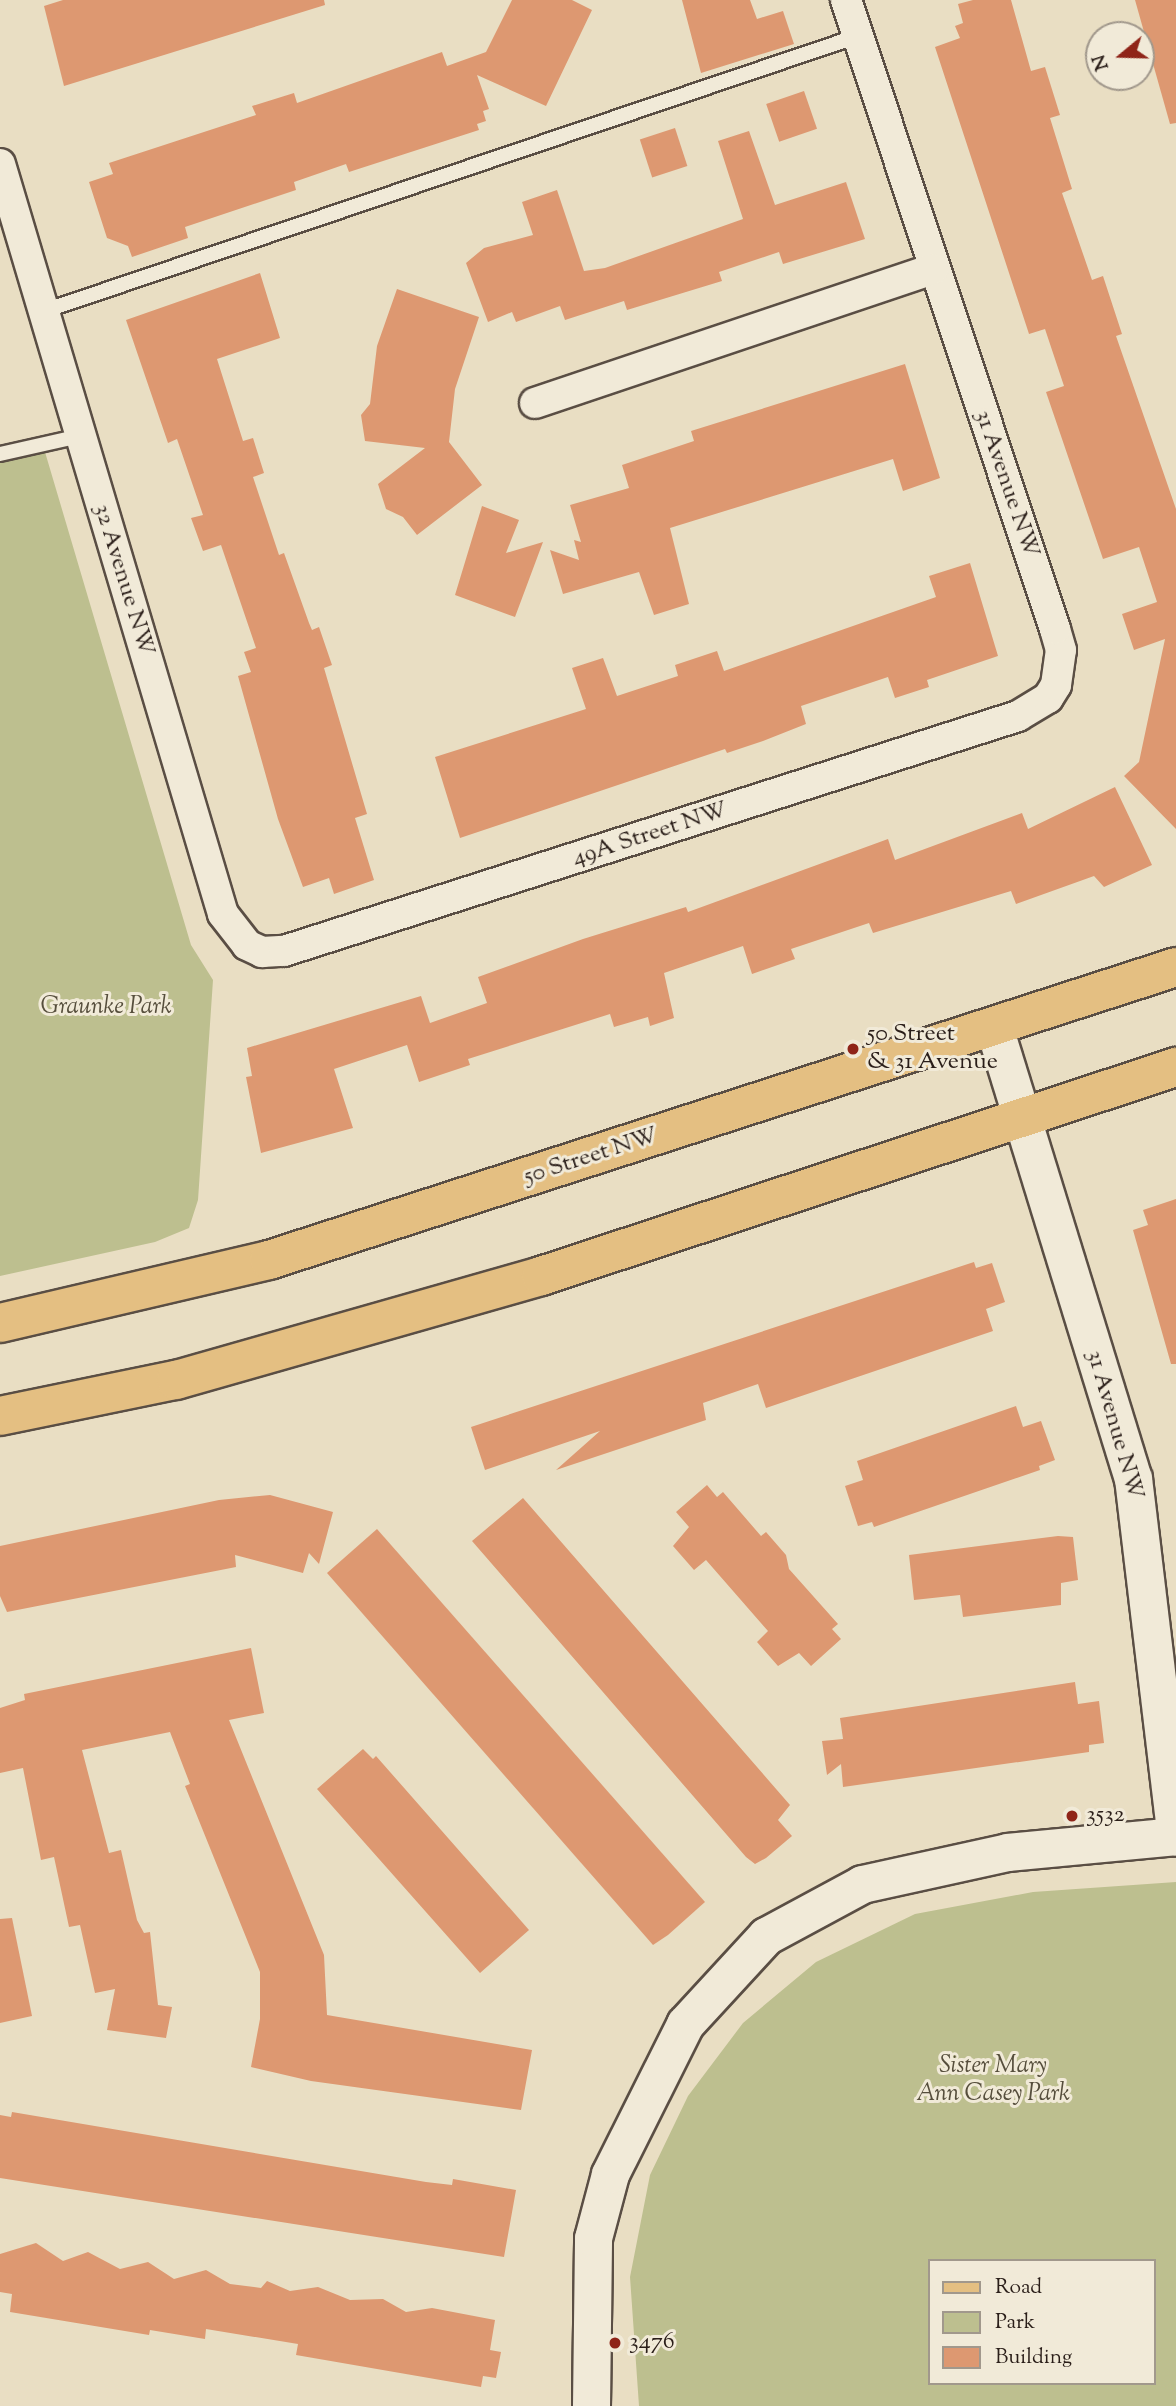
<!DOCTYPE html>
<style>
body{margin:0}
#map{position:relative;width:1176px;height:2406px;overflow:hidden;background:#e9dec3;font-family:"Sorts Mill Goudy",serif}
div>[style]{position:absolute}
.green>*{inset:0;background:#bdbf8f}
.building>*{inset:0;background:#dd9871;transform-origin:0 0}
.roads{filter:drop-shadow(2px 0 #5a4e44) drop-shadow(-2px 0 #5a4e44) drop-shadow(0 2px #5a4e44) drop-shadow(0 -2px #5a4e44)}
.service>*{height:14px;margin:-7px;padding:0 7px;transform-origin:7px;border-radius:7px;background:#f1ead8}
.minor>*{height:30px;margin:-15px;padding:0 15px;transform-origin:15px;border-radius:15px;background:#f1ead8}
.tertiary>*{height:37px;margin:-18.5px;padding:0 18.5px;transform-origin:18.5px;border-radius:18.5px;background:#f1ead8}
.primary>*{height:38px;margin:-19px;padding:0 19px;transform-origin:19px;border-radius:19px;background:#e4bf82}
.dots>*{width:19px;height:19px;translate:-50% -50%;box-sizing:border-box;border:4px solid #f1ead8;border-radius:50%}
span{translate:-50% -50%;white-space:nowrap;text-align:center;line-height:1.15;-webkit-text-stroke:6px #f1ead8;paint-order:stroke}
.street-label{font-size:24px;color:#2a1e19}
.park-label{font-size:24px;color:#564e3c;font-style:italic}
.poi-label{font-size:24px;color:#2a1e19}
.left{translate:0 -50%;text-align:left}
.legend{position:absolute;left:928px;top:2259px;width:228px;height:126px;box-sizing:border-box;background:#f1ead8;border:2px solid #a1988c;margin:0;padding:9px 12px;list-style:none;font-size:21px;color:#2a1e19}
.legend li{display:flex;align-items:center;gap:14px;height:35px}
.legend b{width:35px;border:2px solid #a1988c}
.north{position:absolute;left:1085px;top:21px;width:70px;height:70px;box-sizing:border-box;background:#f1ead8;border:2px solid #a1988c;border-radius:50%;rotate:251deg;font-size:19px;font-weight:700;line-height:28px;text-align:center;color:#2a1e19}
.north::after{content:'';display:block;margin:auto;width:24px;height:32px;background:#8f2418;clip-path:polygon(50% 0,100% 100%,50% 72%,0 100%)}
</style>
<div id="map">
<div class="green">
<div style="clip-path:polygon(45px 452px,191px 945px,213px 980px,198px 1200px,189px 1228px,155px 1242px,0 1276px,0 463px)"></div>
<div style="clip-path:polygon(evenodd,1176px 1882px,1176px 2406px,639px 2406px,630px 2277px,650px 2175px,688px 2096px,743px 2023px,816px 1962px,915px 1914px,1033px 1892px,1176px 1882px,929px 2261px,1153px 2261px,1153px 2383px,929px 2383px,929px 2261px)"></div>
</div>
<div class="building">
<div style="clip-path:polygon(63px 0,324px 0,325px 5px,64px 86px,44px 6px)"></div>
<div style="clip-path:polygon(512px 0,572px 0,592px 10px,546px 106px,477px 75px,489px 109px,483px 111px,486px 121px,477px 124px,479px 130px,349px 172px,346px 164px,294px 182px,296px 190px,185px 227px,188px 238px,132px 257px,128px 246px,107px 238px,89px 182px,113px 174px,109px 163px,256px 115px,252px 106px,294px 93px,297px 103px,442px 52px,447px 66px,486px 52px)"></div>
<div style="clip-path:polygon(682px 0,750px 0,757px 19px,783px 11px,794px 44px,701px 73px)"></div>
<div style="clip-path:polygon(973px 0,1011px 0,1031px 71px,1045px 67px,1060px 115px,1050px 118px,1072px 189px,1062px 193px,1092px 280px,1103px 276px,1122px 334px,1116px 336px,1176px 509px,1176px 829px,1124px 776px,1139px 762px,1165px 639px,1134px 650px,1122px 614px,1157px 602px,1139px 547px,1103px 559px,1046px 392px,1064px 386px,1045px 329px,1029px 334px,935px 47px,960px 38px,955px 26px,963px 23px,958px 4px)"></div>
<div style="clip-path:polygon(1135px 0,1176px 0,1176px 123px,1170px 124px)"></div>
<div style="left:804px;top:91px;width:40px;height:40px;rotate:71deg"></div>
<div style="left:675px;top:128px;width:40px;height:37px;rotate:72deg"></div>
<div style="clip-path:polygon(749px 131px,775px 205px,846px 182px,865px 239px,783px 264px,779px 252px,719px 272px,722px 281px,627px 310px,624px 301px,565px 320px,560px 306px,516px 322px,512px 312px,488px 322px,466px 263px,484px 248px,533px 235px,522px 202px,557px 190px,584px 271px,605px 268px,743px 219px,718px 141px)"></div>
<div style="clip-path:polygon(260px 273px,280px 338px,217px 359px,243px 441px,253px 438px,264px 473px,253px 477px,279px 555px,284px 553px,309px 623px,312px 630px,319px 627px,332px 665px,324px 668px,367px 814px,355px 818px,374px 880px,334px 894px,329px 878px,303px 887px,278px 819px,238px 676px,251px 672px,244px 652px,256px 648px,221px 545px,203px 551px,191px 518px,203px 515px,177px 439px,168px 443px,126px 320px)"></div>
<div style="clip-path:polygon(397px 289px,479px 317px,455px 389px,449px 442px,482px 485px,417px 535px,403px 517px,386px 509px,378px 484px,425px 448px,365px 441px,361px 415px,370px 404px,377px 346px)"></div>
<div style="clip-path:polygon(905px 364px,940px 478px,903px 491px,893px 459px,670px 528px,689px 604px,654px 615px,639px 572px,563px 594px,550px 550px,579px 560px,574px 540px,581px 542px,570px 505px,629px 488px,622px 465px,694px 441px,691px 431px)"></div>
<div style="clip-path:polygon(482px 506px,519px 520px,506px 553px,543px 542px,515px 617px,455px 595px)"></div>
<div style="clip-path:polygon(970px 563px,998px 656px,927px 680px,929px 687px,895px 698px,888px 677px,801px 706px,806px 724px,763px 741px,727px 753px,725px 749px,460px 838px,435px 757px,586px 709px,572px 668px,603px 658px,617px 696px,678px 676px,675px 665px,717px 651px,724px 671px,936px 597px,929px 576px)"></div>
<div style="clip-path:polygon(1115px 787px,1152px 865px,1104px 887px,1094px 876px,1016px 904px,1011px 891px,873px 933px,869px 923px,791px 949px,795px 959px,752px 974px,743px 946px,664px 973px,674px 1018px,650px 1026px,648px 1017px,614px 1027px,610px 1014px,468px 1059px,470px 1065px,419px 1082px,407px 1045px,334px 1069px,353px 1128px,261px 1153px,246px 1077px,252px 1076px,247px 1048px,421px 996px,430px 1023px,487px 1003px,478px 977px,583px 939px,686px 907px,688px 912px,888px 839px,895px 860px,1022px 813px,1028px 829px)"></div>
<div style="clip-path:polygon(1176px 1199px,1176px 1364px,1171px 1364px,1133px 1230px,1148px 1225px,1143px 1210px)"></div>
<div style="clip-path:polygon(974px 1262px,976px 1268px,992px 1263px,1005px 1302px,986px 1309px,993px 1331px,766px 1408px,758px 1384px,703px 1403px,706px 1420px,556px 1470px,600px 1431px,485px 1470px,471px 1427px)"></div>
<div style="clip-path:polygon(1016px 1406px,1023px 1427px,1041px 1421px,1055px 1460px,1039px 1466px,1040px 1470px,874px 1527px,872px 1522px,858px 1526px,845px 1486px,863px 1480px,857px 1461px)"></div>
<div style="clip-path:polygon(707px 1485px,717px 1497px,723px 1492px,761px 1536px,766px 1532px,786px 1555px,789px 1569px,838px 1624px,832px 1629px,841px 1639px,811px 1666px,799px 1653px,778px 1666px,757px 1642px,768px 1631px,706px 1560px,694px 1570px,673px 1546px,689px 1527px,676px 1512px)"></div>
<div style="clip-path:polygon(270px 1495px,333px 1512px,319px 1564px,309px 1553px,303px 1573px,235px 1555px,236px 1567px,7px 1612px,0 1596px,0 1546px,219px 1500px)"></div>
<div style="clip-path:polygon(523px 1498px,790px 1805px,778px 1820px,792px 1836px,766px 1858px,755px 1864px,746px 1857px,472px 1541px)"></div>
<div style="clip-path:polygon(377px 1529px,705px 1902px,668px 1935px,653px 1945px,327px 1573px)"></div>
<div style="clip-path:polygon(1058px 1536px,1073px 1537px,1078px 1580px,1061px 1583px,1061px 1605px,963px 1617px,960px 1595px,914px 1600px,909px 1555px)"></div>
<div style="clip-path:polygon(251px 1648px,264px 1713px,229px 1720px,324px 1955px,327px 2015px,532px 2050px,521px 2110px,311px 2081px,251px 2067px,260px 2019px,260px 1972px,185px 1786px,190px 1784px,170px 1732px,82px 1750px,109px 1853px,121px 1850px,137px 1920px,144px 1933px,150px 1932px,158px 2005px,172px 2007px,166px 2038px,107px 2030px,115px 1989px,95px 1993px,80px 1925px,69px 1927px,54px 1857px,41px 1860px,23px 1768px,0 1773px,0 1708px,25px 1700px,24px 1694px)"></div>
<div style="clip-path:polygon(1075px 1682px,1078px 1704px,1099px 1701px,1104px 1743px,1089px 1745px,1089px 1752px,843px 1787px,841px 1764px,827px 1775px,822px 1741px,843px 1739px,840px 1718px)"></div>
<div style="clip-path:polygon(363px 1749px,373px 1759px,376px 1756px,529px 1930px,480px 1973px,317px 1789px)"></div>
<div style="clip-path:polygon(12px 1918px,32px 2016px,0 2023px,0 1919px)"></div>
<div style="clip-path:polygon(12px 2112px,426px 2182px,452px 2185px,453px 2179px,516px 2190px,504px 2257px,0 2178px,0 2115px,11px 2117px)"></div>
<div style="clip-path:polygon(36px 2243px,63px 2261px,88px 2252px,120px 2269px,148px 2262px,174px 2279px,206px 2270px,230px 2284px,261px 2288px,267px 2281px,290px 2291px,318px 2287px,350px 2300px,383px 2299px,406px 2312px,432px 2308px,495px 2320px,490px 2350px,501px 2352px,496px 2378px,483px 2376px,481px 2387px,296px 2355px,298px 2344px,206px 2329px,205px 2339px,150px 2330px,149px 2335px,10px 2312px,12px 2294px,0 2292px,0 2254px)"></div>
</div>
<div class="roads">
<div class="service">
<div style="left:44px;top:311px;width:859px;rotate:-18.67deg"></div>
<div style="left:0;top:454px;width:82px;rotate:-12.7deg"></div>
</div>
<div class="minor">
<div style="left:0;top:164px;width:782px;rotate:73.44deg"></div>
<div style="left:223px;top:914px;width:39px;rotate:52deg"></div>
<div style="left:247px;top:945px;width:17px;rotate:25deg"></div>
<div style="left:262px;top:952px;width:22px;rotate:-3deg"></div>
<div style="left:284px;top:951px;width:771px;rotate:-17.75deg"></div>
<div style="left:1018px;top:716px;width:35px;rotate:-31deg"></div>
<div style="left:1048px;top:698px;width:15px;rotate:-58deg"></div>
<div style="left:1056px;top:685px;width:35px;rotate:-82deg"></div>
<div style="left:1061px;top:650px;width:22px;rotate:-106deg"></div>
<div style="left:1055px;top:629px;width:663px;rotate:-108.38deg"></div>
<div style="left:535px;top:403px;width:420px;rotate:-18.6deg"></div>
</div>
<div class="tertiary">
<div style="left:994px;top:1027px;width:472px;rotate:72.9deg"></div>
<div style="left:1133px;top:1478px;width:361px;rotate:83.2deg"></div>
<div style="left:591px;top:2406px;width:168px;rotate:-89.3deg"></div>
<div style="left:593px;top:2238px;width:66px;rotate:-75.1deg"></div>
<div style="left:610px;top:2174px;width:168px;rotate:-63.4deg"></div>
<div style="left:685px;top:2024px;width:120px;rotate:-47.4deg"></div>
<div style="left:766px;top:1936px;width:109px;rotate:-28.4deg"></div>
<div style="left:862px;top:1884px;width:148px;rotate:-12.4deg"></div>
<div style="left:1007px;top:1852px;width:170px;rotate:-5.4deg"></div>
</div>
<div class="primary">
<div style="left:0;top:1323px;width:276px;rotate:-13.2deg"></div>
<div style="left:269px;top:1260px;width:953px;rotate:-17.9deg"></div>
<div style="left:0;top:1416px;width:180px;rotate:-11.6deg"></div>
<div style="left:176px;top:1380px;width:380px;rotate:-15.9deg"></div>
<div style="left:541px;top:1276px;width:669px;rotate:-18.22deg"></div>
</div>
</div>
<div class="dots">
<div style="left:853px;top:1049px;background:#8f2418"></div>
<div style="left:1072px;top:1816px;background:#8f2418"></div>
<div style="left:615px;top:2343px;background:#8f2418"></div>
</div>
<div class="street-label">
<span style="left:1006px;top:484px;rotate:71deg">31 Avenue NW</span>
<span style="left:123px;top:580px;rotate:73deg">32 Avenue NW</span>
<span style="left:650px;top:835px;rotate:-18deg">49A Street NW</span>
<span style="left:591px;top:1157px;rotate:-18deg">50 Street NW</span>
<span style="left:1114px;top:1425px;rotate:74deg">31 Avenue NW</span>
</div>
<div class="park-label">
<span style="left:106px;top:1008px">Graunke Park</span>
<span style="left:993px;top:2081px">Sister Mary<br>Ann Casey Park</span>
</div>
<div class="poi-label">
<span class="left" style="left:867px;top:1049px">50 Street<br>&amp; 31 Avenue</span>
<span class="left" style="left:1086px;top:1816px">3532</span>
<span class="left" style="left:629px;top:2343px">3476</span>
</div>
<ul class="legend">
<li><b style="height:9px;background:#e4bf82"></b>Road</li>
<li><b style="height:19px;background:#bdbf8f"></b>Park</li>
<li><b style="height:19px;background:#dd9871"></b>Building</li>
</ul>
<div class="north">N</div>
</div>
